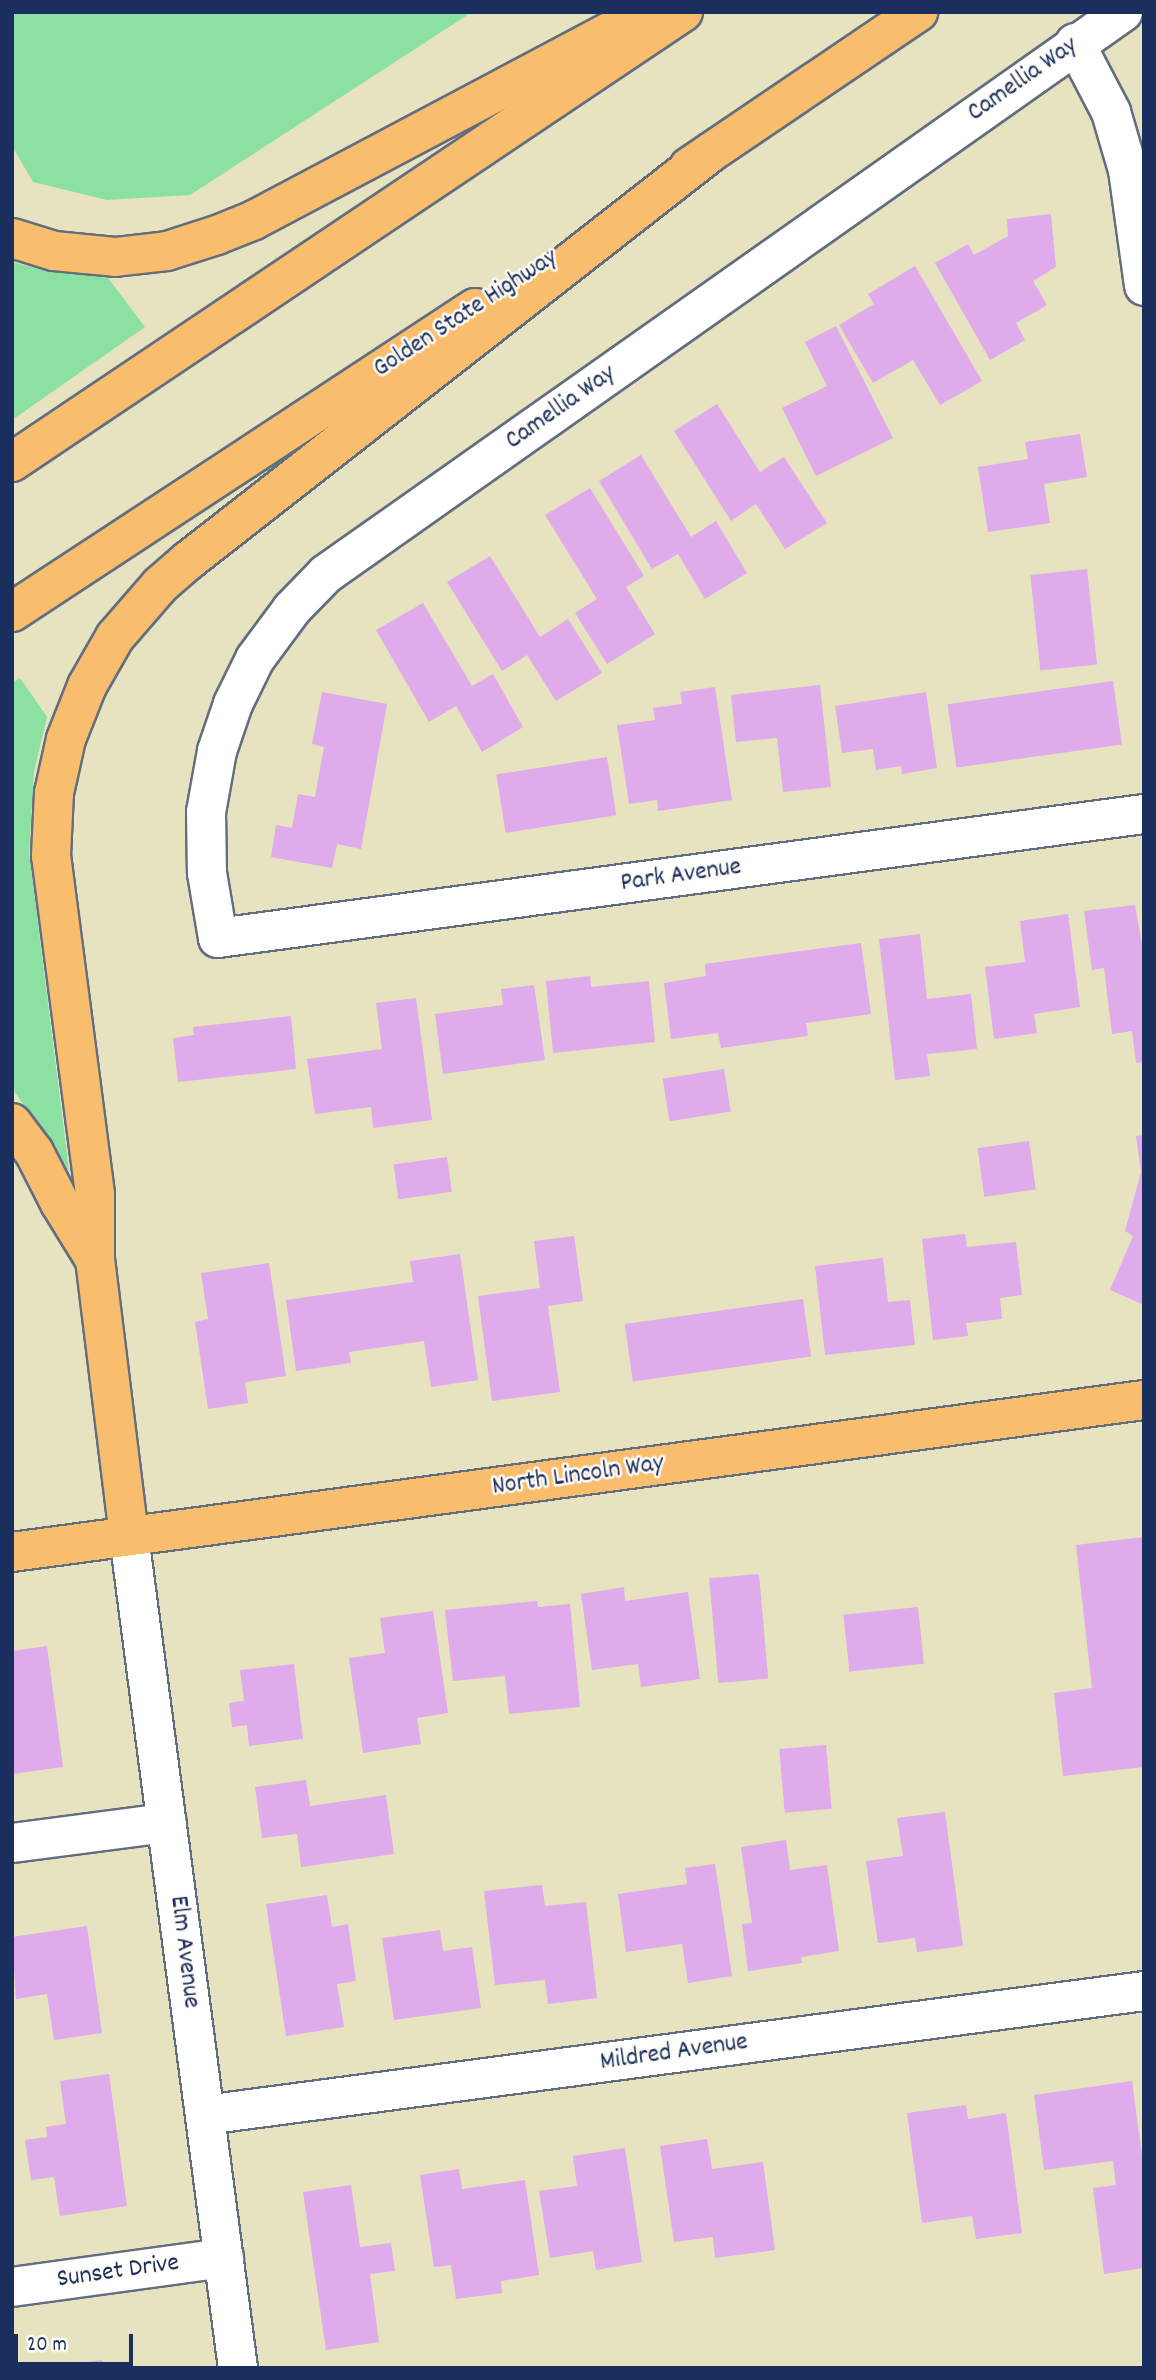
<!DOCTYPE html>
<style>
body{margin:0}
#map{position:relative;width:1156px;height:2380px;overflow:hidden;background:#e7e2bf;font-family:Dekko,sans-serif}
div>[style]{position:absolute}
.green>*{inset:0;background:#8be0a2}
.building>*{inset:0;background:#dfabeb;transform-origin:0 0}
.roads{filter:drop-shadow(2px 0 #626e80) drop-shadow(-2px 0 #626e80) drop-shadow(0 2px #626e80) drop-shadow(0 -2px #626e80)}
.minor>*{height:38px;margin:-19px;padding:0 19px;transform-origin:19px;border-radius:19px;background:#fff}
.major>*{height:38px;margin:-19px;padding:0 19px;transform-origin:19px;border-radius:19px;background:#f9be6d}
.highway>*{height:38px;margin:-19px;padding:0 19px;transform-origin:19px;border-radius:19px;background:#f9be6d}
span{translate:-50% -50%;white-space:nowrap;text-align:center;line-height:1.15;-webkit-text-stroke:5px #fdfcf7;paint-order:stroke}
.street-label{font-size:26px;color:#1b2f5e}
.frame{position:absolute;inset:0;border:14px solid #1b2f5e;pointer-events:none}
.scale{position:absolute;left:14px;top:2334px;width:119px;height:32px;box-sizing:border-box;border:4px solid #1b2f5e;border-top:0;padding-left:9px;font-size:21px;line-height:24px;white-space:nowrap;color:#1b2f5e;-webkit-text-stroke:5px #fdfcf7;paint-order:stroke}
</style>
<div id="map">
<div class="green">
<div style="clip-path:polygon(12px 12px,472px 12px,190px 195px,107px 200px,33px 182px,12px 146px)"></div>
<div style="clip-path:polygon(12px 262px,44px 270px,108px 278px,145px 327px,12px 420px)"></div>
<div style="clip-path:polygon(20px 678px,47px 717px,34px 772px,29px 852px,69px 1171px,12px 1088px,12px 683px)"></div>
</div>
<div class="building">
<div style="clip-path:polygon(1051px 214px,1056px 267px,1033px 281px,1047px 305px,1016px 323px,1025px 340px,990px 360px,935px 263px,968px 244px,974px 255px,1008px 236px,1007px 219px)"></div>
<div style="clip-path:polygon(915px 266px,982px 381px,940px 405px,913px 360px,873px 383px,839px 325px,874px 304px,868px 294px)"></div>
<div style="clip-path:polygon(836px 326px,893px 438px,816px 476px,782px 408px,827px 386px,805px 342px)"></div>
<div style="clip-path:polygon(717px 404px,760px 472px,784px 457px,827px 523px,785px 549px,756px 504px,731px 521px,674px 431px)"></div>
<div style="clip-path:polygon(1080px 434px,1087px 477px,1044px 484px,1050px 523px,988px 532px,978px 467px,1028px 459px,1025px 442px)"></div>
<div style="clip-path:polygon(641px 455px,691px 537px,716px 521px,747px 573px,705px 599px,678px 554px,652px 569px,599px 481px)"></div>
<div style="clip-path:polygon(590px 488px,644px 576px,626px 587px,655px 634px,607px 664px,575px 613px,597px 599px,545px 515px)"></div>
<div style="clip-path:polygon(490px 556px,540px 637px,568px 619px,602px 673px,556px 701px,527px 655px,502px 671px,447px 582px)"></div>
<div style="left:1087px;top:569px;width:96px;height:57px;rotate:84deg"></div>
<div style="clip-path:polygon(423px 603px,472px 686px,493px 674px,523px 727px,482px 752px,456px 706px,429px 722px,376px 630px)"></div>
<div style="left:1113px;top:681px;width:64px;height:167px;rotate:82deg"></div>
<div style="clip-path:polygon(820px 685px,831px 787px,783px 792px,777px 738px,736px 742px,731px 695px)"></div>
<div style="clip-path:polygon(715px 687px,732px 800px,658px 811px,657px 800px,629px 804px,617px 725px,655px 720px,653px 708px,682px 704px,680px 692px)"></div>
<div style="clip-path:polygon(322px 692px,387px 704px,361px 849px,337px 844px,332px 868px,271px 857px,276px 825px,292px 828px,298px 794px,315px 797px,324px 747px,312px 744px)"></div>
<div style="clip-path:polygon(926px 692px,937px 768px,902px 774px,901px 766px,876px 770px,873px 749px,842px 753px,835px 706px)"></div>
<div style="left:607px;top:757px;width:59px;height:112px;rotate:81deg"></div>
<div style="clip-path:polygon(1135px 905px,1144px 956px,1144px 1062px,1136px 1063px,1132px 1031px,1112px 1034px,1104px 968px,1092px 970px,1084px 911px)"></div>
<div style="clip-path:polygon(1068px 914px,1080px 1007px,1034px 1014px,1037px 1033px,994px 1039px,985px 967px,1025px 962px,1020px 921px)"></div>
<div style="clip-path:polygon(920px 934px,927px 999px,971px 994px,977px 1049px,927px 1054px,930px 1076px,895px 1080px,879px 939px)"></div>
<div style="clip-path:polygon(861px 943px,871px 1014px,806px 1023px,808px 1036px,721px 1048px,718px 1033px,671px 1039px,664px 983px,706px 976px,705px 964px)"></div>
<div style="clip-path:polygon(590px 976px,591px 987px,649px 981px,655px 1042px,553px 1053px,546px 981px)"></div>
<div style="clip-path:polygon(534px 985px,545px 1060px,443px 1074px,435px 1014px,503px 1005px,501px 989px)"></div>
<div style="clip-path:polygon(416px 998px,432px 1120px,373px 1128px,371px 1107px,315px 1114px,307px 1059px,382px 1049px,376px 1003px)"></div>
<div style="clip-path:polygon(291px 1016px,296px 1069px,178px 1082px,173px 1038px,194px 1035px,193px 1027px)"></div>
<div style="left:724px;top:1069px;width:43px;height:62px;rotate:81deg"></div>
<div style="clip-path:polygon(1144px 1135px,1144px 1305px,1110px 1290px,1133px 1236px,1125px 1231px,1141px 1172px,1136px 1136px)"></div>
<div style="left:1029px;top:1141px;width:49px;height:52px;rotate:82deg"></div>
<div style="left:447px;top:1157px;width:35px;height:54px;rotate:82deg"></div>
<div style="clip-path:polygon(965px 1234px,967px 1247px,1016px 1242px,1022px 1295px,1000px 1298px,1002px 1319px,966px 1323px,968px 1336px,933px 1340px,922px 1239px)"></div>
<div style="clip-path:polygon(574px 1236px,583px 1301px,548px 1306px,560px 1392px,492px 1401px,478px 1296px,540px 1288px,534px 1241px)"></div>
<div style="clip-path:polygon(460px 1254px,478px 1380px,431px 1387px,424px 1341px,349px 1352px,351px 1363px,296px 1371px,286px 1300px,413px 1282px,410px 1261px)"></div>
<div style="clip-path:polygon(883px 1258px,888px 1302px,910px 1300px,915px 1345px,825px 1355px,815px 1266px)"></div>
<div style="clip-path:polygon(269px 1263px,286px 1376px,245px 1382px,248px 1403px,208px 1409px,195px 1322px,208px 1319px,201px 1273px)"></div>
<div style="left:803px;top:1299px;width:58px;height:180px;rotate:82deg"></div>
<div style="clip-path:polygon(1144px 1537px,1144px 1767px,1063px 1776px,1054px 1693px,1092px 1688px,1076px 1545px)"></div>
<div style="left:759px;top:1574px;width:105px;height:50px;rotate:85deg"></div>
<div style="clip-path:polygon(624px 1587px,625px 1601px,688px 1592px,700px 1679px,641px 1687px,638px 1664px,592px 1670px,581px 1594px)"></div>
<div style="clip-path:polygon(537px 1601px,538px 1607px,570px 1604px,580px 1707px,509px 1714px,505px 1676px,453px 1681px,445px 1610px)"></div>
<div style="left:918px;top:1607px;width:57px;height:75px;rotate:84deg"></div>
<div style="clip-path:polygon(433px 1611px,448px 1713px,417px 1718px,421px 1744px,363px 1753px,349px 1658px,385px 1653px,380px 1618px)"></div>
<div style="clip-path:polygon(47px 1646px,63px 1767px,12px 1774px,12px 1651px)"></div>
<div style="clip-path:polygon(294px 1664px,303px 1739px,249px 1746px,247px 1725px,232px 1727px,229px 1703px,244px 1701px,240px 1670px)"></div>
<div style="left:826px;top:1745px;width:64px;height:47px;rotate:85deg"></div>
<div style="clip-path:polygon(306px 1780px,310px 1806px,386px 1795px,394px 1854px,301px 1867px,297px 1834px,262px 1838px,255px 1787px)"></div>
<div style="clip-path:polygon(945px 1812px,963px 1946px,917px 1952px,915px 1938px,878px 1943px,866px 1861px,903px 1856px,897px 1818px)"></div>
<div style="clip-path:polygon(786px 1840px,790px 1870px,827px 1865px,839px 1951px,801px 1957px,802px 1963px,748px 1971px,742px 1924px,752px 1923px,741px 1847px)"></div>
<div style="clip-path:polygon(715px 1864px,732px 1976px,688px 1983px,682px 1944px,626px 1952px,618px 1894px,687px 1884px,685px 1868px)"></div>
<div style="clip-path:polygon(542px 1885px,545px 1906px,586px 1902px,597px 1998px,548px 2004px,545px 1980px,495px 1985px,484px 1891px)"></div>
<div style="clip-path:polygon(327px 1895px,332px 1927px,348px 1924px,356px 1981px,337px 1984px,344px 2027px,286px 2036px,266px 1904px)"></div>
<div style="clip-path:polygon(87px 1926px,102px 2033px,54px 2040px,47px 1994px,16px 1999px,12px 1937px)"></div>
<div style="clip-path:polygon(440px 1930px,443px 1951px,472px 1947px,481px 2008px,394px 2020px,382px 1938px)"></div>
<div style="clip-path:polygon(109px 2074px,127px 2206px,60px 2216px,54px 2177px,31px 2180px,25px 2140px,47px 2137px,46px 2127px,66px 2124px,60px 2081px)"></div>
<div style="clip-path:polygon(1132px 2081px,1144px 2171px,1144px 2268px,1104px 2274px,1093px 2188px,1116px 2185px,1113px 2161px,1044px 2170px,1034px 2095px)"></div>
<div style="clip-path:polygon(966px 2105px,968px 2119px,1006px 2113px,1022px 2233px,976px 2239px,972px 2216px,922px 2223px,907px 2113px)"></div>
<div style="clip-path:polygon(707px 2139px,712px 2169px,763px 2162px,775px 2250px,715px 2258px,713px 2237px,674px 2242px,660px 2146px)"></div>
<div style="clip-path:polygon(625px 2148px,642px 2262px,596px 2270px,593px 2251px,550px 2258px,539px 2191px,577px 2186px,573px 2156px)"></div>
<div style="clip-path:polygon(459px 2169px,462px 2189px,525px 2180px,539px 2275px,501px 2281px,502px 2293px,456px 2299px,451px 2265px,434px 2267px,420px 2175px)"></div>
<div style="clip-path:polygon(351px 2185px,360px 2247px,391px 2243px,395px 2271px,370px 2274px,379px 2342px,326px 2350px,303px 2192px)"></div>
<div style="clip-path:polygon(102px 2360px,103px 2368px,59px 2368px,58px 2366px)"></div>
</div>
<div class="roads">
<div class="minor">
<div style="left:1123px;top:12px;width:975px;rotate:144.81deg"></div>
<div style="left:326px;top:574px;width:49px;rotate:134.2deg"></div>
<div style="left:292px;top:609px;width:62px;rotate:126.5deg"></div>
<div style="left:255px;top:659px;width:50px;rotate:116.1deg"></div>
<div style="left:233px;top:704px;width:50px;rotate:108.8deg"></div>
<div style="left:217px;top:751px;width:62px;rotate:100.2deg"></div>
<div style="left:206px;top:812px;width:61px;rotate:89.1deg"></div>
<div style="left:207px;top:873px;width:66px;rotate:80.4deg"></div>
<div style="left:218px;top:938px;width:934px;rotate:-7.63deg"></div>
<div style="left:1075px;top:43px;width:78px;rotate:62.4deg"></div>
<div style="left:1111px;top:112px;width:60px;rotate:73.7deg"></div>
<div style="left:1128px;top:170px;width:117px;rotate:82.1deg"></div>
<div style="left:129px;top:1536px;width:839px;rotate:82.54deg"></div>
<div style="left:12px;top:1843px;width:156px;rotate:-7.4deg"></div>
<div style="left:205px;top:2115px;width:947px;rotate:-7.52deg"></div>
<div style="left:12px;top:2287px;width:214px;rotate:-7.8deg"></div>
</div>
<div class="major">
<div style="left:12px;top:1552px;width:1142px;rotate:-7.65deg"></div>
</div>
<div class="highway">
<div style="left:689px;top:167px;width:277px;rotate:-34.1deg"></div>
<div style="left:12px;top:238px;width:44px;rotate:17.2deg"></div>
<div style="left:54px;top:251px;width:61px;rotate:5.6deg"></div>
<div style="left:115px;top:257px;width:52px;rotate:-6.6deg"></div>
<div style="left:167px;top:251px;width:52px;rotate:-17.7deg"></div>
<div style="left:217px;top:235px;width:40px;rotate:-22deg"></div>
<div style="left:254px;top:220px;width:432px;rotate:-27.9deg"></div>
<div style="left:12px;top:462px;width:808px;rotate:-33.85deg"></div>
<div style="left:12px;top:612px;width:554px;rotate:-33.29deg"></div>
<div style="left:12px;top:1123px;width:36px;rotate:53deg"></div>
<div style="left:34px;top:1152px;width:57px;rotate:63deg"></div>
<div style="left:60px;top:1203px;width:67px;rotate:58.4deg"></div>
<div style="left:129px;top:1536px;width:278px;rotate:-97deg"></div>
<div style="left:95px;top:1260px;width:66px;rotate:-90deg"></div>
<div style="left:95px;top:1194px;width:341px;rotate:-97.4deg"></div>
<div style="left:51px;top:856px;width:63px;rotate:-87.3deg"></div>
<div style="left:54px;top:793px;width:55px;rotate:-77.5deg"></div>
<div style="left:66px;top:739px;width:57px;rotate:-68.4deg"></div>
<div style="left:87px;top:686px;width:56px;rotate:-60.3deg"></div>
<div style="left:115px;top:637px;width:69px;rotate:-49.1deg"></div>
<div style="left:160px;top:585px;width:38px;rotate:-41deg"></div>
<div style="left:189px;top:560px;width:661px;rotate:-38deg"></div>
</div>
</div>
<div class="street-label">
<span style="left:1023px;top:80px;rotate:-35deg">Camellia Way</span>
<span style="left:466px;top:314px;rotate:-33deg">Golden State Highway</span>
<span style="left:561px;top:408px;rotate:-35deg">Camellia Way</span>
<span style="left:681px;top:876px;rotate:-8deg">Park Avenue</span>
<span style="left:578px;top:1476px;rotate:-8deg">North Lincoln Way</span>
<span style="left:184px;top:1952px;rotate:83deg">Elm Avenue</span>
<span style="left:674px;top:2053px;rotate:-8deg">Mildred Avenue</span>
<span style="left:118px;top:2272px;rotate:-8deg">Sunset Drive</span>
</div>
<div class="frame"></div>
<div class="scale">20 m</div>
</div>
